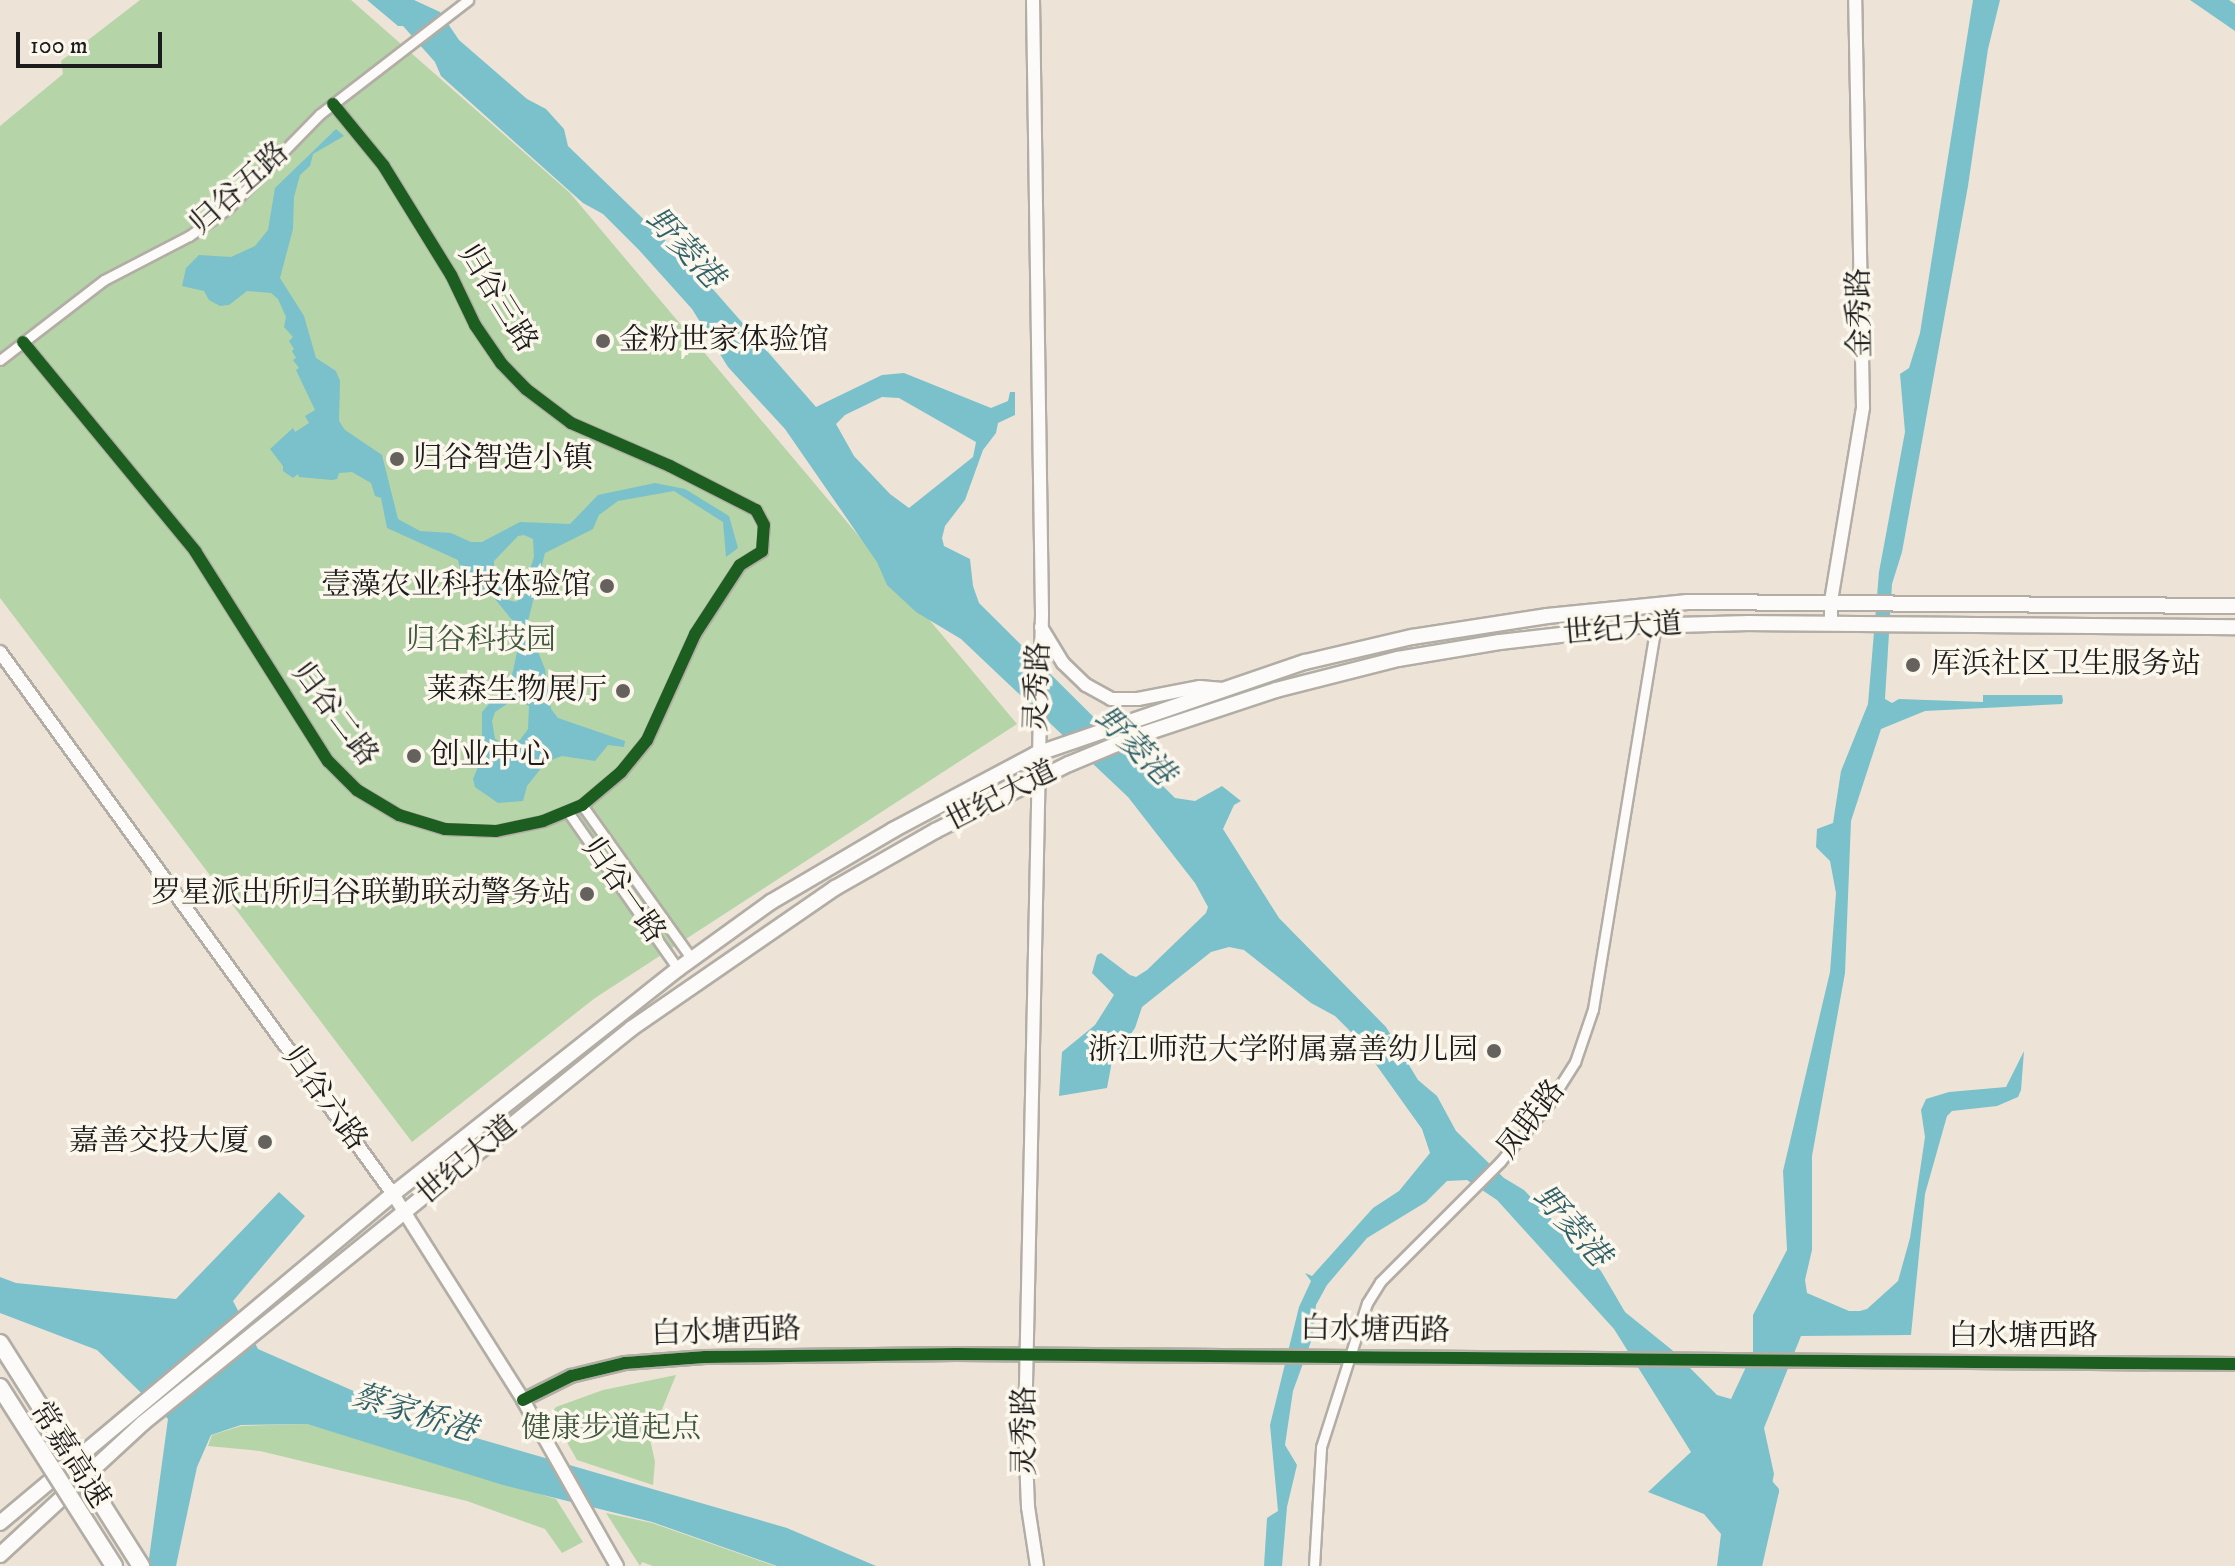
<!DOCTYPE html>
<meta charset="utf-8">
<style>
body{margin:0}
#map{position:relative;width:2235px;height:1566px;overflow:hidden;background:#ede4d7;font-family:"IM FELL DW Pica","Noto Serif SC",serif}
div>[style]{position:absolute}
.green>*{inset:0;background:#b5d4a7}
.water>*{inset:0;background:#7ac1cb}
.canal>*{height:10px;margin:-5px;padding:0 5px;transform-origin:5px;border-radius:5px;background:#7ac1cb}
.roads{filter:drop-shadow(2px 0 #b2ada5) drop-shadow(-2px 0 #b2ada5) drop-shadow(0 2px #b2ada5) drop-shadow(0 -2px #b2ada5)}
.street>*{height:9px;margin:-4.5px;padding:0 4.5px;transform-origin:4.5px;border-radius:4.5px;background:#fcfbf9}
.secondary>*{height:12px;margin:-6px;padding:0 6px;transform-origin:6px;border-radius:6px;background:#fcfbf9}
.primary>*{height:14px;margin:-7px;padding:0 7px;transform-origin:7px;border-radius:7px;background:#fcfbf9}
.bridges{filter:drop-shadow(2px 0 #b2ada5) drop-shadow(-2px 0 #b2ada5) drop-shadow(0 2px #b2ada5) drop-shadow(0 -2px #b2ada5)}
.highway-bridge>*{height:16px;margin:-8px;padding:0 8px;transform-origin:8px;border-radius:8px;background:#fcfbf9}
.cycleway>*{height:12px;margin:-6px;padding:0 6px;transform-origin:6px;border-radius:6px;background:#1b5e20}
.dots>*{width:22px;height:22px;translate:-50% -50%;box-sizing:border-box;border:4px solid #fbf7ec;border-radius:50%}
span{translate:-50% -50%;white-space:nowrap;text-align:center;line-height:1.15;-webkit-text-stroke:7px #fbf7ec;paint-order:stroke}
.street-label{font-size:30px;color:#1c1c1c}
.poi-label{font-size:30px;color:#1c1c1c}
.left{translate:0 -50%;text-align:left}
.right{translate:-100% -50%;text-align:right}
.park-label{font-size:30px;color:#41583f}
.water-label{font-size:32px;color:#306068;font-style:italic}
.scale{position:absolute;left:16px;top:32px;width:146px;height:36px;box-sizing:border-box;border:4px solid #1c1c1c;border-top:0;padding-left:10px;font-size:24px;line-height:28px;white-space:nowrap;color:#1c1c1c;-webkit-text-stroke:6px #fbf7ec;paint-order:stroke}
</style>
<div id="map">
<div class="green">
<div style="clip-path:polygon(140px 0,351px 0,570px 193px,1017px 724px,595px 998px,412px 1142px,0 598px,0 126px,63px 74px,61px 61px)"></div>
<div style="clip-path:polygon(676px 1375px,650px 1439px,655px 1462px,653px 1485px,577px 1460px,551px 1414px,556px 1407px,603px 1390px)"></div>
<div style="clip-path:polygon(307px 1424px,556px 1499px,583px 1542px,562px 1553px,545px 1529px,467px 1501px,260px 1451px,208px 1446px,212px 1435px,241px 1426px)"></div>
<div style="clip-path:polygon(606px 1513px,652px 1523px,775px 1566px,653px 1566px,642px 1562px,640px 1566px)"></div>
</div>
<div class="water">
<div style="clip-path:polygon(evenodd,367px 0,414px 0,440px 12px,459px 40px,527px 99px,546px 109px,564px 129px,568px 146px,697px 271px,816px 407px,882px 375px,904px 373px,991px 408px,1008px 401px,1010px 392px,1015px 392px,1015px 415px,998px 423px,996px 433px,983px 450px,965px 500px,945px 526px,942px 538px,944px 546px,970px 559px,973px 586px,979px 603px,1175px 798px,1195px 801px,1222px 786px,1241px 801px,1234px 805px,1223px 829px,1279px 918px,1386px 1027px,1418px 1080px,1437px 1096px,1456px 1131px,1504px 1178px,1524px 1190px,1601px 1271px,1625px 1312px,1672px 1350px,1717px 1395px,1731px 1399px,1753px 1352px,1753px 1315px,1787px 1250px,1783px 1171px,1830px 972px,1836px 893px,1830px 861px,1816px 847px,1817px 829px,1833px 823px,1841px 771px,1868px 704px,1879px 572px,1905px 432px,1900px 374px,1909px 368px,1920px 333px,1973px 0,2000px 0,1988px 49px,1968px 186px,1902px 552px,1892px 584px,1885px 699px,1892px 703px,1899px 699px,1983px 702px,1983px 695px,2062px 695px,2063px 701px,2062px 704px,1925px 711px,1881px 729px,1851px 821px,1845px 973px,1812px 1156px,1812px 1250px,1805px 1280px,1807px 1293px,1849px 1311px,1860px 1311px,1867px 1309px,1898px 1281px,1910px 1238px,1925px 1137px,1921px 1110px,1926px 1099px,1949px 1092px,2006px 1087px,2024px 1051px,2021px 1090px,2018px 1097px,1997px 1106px,1952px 1111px,1947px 1116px,1925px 1194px,1911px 1335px,1801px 1336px,1764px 1428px,1774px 1474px,1756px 1566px,1717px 1566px,1721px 1534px,1704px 1514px,1648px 1492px,1691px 1452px,1614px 1329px,1497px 1200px,1467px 1180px,1447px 1181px,1426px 1202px,1367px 1238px,1327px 1285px,1316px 1305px,1313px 1336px,1293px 1391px,1285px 1445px,1297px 1465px,1287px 1507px,1282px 1566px,1264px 1566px,1267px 1518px,1278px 1511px,1270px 1425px,1299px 1307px,1311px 1281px,1305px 1273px,1312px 1276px,1373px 1208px,1399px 1191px,1430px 1153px,1422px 1129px,1357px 1038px,1335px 1016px,1311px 1003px,1244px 950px,1229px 947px,1211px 952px,1142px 1007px,1135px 1028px,1112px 1061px,1107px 1088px,1059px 1096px,1062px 1052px,1095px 1025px,1114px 995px,1092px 973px,1097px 955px,1101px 953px,1130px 975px,1136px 977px,1147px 970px,1206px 913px,1208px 907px,1195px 883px,1128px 797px,961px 639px,916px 612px,887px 585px,877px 562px,785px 429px,728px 367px,692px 309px,639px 250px,603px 214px,583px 203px,441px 76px,435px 62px,403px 26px,398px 26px,367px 0,882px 397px,899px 398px,976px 442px,973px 457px,909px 508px,890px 494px,854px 456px,836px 424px,845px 415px,882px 397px)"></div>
<div style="clip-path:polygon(2190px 0,2229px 0,2235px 4px,2235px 31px)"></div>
<div style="clip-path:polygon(evenodd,336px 129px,344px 136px,313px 154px,310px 166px,300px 175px,294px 197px,293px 229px,280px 278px,304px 316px,316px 358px,336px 371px,340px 381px,339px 421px,345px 430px,382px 455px,398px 519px,420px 531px,451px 533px,471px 542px,482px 542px,520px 522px,570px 524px,598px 495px,655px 483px,685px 489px,729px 516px,738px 548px,726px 557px,723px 522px,674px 491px,618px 501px,599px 515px,593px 529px,545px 553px,527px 625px,545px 669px,551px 709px,558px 718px,625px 741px,624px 747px,608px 745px,595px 761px,562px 756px,546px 762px,527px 786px,523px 801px,498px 803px,475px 787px,473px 779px,482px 757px,482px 712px,510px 680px,513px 671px,517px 652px,512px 620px,487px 589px,477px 590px,464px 584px,458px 560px,387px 528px,381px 498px,375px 496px,371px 483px,352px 472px,339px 473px,337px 479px,332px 480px,299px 477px,298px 474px,293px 478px,283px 471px,283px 466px,270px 449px,293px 428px,295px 432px,309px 423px,305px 416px,315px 410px,296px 370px,299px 368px,293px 360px,296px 358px,292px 351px,294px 349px,289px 341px,293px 337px,284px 327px,286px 317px,278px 299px,271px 293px,247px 291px,229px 305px,220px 306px,209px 300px,204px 291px,182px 286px,186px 268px,199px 255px,231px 257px,255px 246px,268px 230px,275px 188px,336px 129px,524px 535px,533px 539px,534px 557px,526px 582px,526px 593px,516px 602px,504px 599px,500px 574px,494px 569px,494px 561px,518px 536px,524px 535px,336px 129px,516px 698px,529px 706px,528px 729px,520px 740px,505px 744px,495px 739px,492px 721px,495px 712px,516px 698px)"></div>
<div style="clip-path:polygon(279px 1192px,305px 1216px,233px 1301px,258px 1349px,431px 1425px,787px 1528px,876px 1566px,777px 1566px,652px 1522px,503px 1485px,307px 1424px,241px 1425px,211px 1435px,197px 1467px,176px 1566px,148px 1566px,168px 1419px,97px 1350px,0 1313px,0 1277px,16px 1283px,176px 1299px)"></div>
</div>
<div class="canal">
<div style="left:1757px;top:1566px;width:77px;rotate:-77.2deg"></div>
<div style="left:1774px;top:1491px;width:16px;rotate:-130deg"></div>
</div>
<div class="roads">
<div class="street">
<div style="left:23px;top:342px;width:271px;rotate:50.5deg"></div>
<div style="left:195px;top:551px;width:249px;rotate:57.7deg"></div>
<div style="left:328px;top:761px;width:41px;rotate:45deg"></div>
<div style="left:357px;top:790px;width:49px;rotate:30.8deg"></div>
<div style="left:399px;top:815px;width:48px;rotate:16.9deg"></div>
<div style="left:445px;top:829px;width:51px;rotate:2.2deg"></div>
<div style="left:496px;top:831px;width:48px;rotate:-12deg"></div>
<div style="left:543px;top:821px;width:42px;rotate:-22.3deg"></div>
<div style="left:582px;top:805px;width:51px;rotate:-40.2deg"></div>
<div style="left:621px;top:772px;width:41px;rotate:-50.9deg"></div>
<div style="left:647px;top:740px;width:116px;rotate:-65.6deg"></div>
<div style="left:695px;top:634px;width:82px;rotate:-56.9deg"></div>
<div style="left:740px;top:565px;width:26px;rotate:-32deg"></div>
<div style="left:762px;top:551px;width:26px;rotate:-86deg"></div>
<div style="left:764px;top:525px;width:17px;rotate:-118deg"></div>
<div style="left:756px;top:510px;width:97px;rotate:-152.9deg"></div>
<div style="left:670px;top:466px;width:108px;rotate:-156.5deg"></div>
<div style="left:571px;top:423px;width:56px;rotate:-142.9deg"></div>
<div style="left:526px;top:389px;width:36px;rotate:-134deg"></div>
<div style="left:501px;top:363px;width:46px;rotate:-124.4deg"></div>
<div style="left:475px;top:325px;width:55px;rotate:-115.6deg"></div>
<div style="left:451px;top:275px;width:129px;rotate:-121.7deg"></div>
<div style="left:383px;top:165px;width:79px;rotate:-129.3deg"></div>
<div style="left:0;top:360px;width:131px;rotate:-37.6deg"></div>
<div style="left:104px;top:280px;width:96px;rotate:-27.4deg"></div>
<div style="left:189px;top:236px;width:47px;rotate:-35.4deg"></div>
<div style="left:227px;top:209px;width:133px;rotate:-45.6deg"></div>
<div style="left:320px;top:114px;width:187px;rotate:-37.6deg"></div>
<div style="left:582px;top:805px;width:189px;rotate:54.5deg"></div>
<div style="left:568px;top:812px;width:192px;rotate:55deg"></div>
<div style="left:1314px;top:1566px;width:119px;rotate:-86.6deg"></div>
<div style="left:1321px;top:1447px;width:151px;rotate:-72.3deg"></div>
<div style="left:1367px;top:1303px;width:25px;rotate:-58deg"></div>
<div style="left:1380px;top:1282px;width:170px;rotate:-45deg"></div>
<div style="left:1500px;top:1162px;width:77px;rotate:-50.3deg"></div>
<div style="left:1549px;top:1103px;width:49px;rotate:-57.6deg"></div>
<div style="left:1575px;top:1062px;width:56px;rotate:-71.2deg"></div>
<div style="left:1593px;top:1009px;width:389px;rotate:-80.7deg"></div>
</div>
<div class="secondary">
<div style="left:1033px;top:0;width:614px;rotate:89.16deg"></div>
<div style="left:1042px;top:614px;width:818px;rotate:91.19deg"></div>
<div style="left:1025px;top:1432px;width:75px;rotate:87.7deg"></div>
<div style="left:1028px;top:1507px;width:60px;rotate:81.3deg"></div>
<div style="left:1831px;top:624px;width:23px;rotate:-90deg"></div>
<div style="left:1831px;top:601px;width:197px;rotate:-80.6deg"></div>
<div style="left:1863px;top:407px;width:407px;rotate:-91.1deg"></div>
<div style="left:1041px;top:627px;width:42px;rotate:58.6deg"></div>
<div style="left:1063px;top:663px;width:32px;rotate:44deg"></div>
<div style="left:1086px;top:685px;width:29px;rotate:29deg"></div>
<div style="left:1111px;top:699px;width:27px"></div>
<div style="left:1138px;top:699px;width:63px;rotate:-11deg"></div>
<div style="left:1200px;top:687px;width:23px;rotate:5deg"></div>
<div style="left:0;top:652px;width:669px;rotate:54.05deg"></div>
<div style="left:393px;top:1194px;width:244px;rotate:57.7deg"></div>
<div style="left:523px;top:1400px;width:191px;rotate:60.5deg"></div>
<div style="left:523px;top:1400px;width:54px;rotate:-26.6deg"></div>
<div style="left:571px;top:1376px;width:56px;rotate:-13.5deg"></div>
<div style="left:625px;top:1363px;width:80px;rotate:-4.3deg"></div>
<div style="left:705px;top:1357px;width:251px;rotate:-0.7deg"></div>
<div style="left:956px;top:1354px;width:1279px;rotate:0.45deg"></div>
</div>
<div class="primary">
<div style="left:0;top:1523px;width:513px;rotate:-39.93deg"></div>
<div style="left:393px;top:1194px;width:363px;rotate:-38.3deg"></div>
<div style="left:678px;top:969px;width:115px;rotate:-35.8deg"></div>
<div style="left:771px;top:902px;width:142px;rotate:-30.5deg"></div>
<div style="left:893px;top:830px;width:162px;rotate:-28deg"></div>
<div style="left:1036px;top:754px;width:284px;rotate:-18.9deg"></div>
<div style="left:1305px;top:662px;width:110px;rotate:-13.2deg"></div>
<div style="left:1412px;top:637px;width:137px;rotate:-8.8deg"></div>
<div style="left:1547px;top:616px;width:141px;rotate:-5.7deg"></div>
<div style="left:1687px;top:602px;width:548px;rotate:0.42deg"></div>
<div style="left:0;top:1555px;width:195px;rotate:-42.7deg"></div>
<div style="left:143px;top:1423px;width:629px;rotate:-38.93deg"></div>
<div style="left:632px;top:1028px;width:247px;rotate:-34.6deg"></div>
<div style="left:835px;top:888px;width:115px;rotate:-29.7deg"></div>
<div style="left:935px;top:831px;width:150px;rotate:-26.6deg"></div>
<div style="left:1069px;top:764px;width:70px;rotate:-22.6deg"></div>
<div style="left:1134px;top:737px;width:150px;rotate:-18.3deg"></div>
<div style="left:1276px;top:690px;width:126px;rotate:-14.3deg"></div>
<div style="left:1398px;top:659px;width:103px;rotate:-9.5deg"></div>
<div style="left:1500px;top:642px;width:140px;rotate:-6.6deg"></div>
<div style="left:1639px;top:626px;width:110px;rotate:-1.6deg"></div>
<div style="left:1749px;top:623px;width:486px;rotate:0.5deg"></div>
</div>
</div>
<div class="bridges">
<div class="highway-bridge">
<div style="left:0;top:1343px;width:264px;rotate:57.7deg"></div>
<div style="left:0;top:1387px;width:212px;rotate:57.5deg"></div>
</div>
</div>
<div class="cycleway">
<div style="left:23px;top:342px;width:271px;rotate:50.5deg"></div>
<div style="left:195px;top:551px;width:249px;rotate:57.7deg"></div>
<div style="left:328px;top:761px;width:41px;rotate:45deg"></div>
<div style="left:357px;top:790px;width:49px;rotate:30.8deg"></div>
<div style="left:399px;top:815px;width:48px;rotate:16.9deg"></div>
<div style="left:445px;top:829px;width:51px;rotate:2.2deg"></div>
<div style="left:496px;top:831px;width:48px;rotate:-12deg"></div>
<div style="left:543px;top:821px;width:42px;rotate:-22.3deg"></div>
<div style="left:582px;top:805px;width:51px;rotate:-40.2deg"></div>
<div style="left:621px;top:772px;width:41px;rotate:-50.9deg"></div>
<div style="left:647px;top:740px;width:116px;rotate:-65.6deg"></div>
<div style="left:695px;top:634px;width:82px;rotate:-56.9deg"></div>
<div style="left:740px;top:565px;width:26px;rotate:-32deg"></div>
<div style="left:762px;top:551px;width:26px;rotate:-86deg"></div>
<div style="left:764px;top:525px;width:17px;rotate:-118deg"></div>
<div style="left:756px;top:510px;width:97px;rotate:-152.9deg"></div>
<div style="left:670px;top:466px;width:108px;rotate:-156.5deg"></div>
<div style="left:571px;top:423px;width:56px;rotate:-142.9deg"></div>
<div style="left:526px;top:389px;width:36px;rotate:-134deg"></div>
<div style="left:501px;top:363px;width:46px;rotate:-124.4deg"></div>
<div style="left:475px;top:325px;width:55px;rotate:-115.6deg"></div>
<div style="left:451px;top:275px;width:129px;rotate:-121.7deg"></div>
<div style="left:383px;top:165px;width:79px;rotate:-129.3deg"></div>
<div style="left:523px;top:1400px;width:54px;rotate:-26.6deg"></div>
<div style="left:571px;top:1376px;width:56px;rotate:-13.5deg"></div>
<div style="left:625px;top:1363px;width:80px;rotate:-4.3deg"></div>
<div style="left:705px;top:1357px;width:251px;rotate:-0.7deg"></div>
<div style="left:956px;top:1354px;width:1279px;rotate:0.45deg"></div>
</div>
<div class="dots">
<div style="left:603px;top:341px;background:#65625d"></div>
<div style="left:397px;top:459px;background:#65625d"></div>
<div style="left:607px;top:586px;background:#65625d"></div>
<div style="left:1913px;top:665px;background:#65625d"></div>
<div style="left:623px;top:691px;background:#65625d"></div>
<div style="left:414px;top:756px;background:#65625d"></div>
<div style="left:587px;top:894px;background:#65625d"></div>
<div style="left:1494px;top:1051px;background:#65625d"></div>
<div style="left:265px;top:1142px;background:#65625d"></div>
</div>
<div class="street-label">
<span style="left:240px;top:189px;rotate:-42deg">归谷五路</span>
<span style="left:497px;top:299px;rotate:58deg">归谷三路</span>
<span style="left:1861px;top:313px;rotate:-91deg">金秀路</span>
<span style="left:1623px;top:630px;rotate:-5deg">世纪大道</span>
<span style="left:1039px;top:687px;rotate:-88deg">灵秀路</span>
<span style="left:334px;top:715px;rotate:53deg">归谷二路</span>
<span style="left:1002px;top:797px;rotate:-27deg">世纪大道</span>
<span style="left:623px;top:891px;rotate:55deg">归谷一路</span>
<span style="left:324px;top:1099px;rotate:54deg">归谷六路</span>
<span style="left:1532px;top:1120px;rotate:-52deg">凤联路</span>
<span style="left:468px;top:1161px;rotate:-40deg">世纪大道</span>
<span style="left:1375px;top:1331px;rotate:1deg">白水塘西路</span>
<span style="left:726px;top:1333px;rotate:-2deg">白水塘西路</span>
<span style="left:2023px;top:1337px">白水塘西路</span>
<span style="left:1026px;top:1431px;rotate:-90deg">灵秀路</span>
<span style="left:69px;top:1455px;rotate:57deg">常嘉高速</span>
</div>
<div class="poi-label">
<span class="left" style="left:619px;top:341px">金粉世家体验馆</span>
<span class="left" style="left:413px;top:459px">归谷智造小镇</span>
<span class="right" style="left:591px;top:586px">壹藻农业科技体验馆</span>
<span class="left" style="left:1931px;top:665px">厍浜社区卫生服务站</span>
<span class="right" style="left:607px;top:691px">莱森生物展厅</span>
<span class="left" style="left:430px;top:756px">创业中心</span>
<span class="right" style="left:571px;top:894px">罗星派出所归谷联勤联动警务站</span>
<span class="right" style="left:1478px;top:1051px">浙江师范大学附属嘉善幼儿园</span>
<span class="right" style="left:249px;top:1142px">嘉善交投大厦</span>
</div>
<div class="park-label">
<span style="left:481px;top:641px">归谷科技园</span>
<span style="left:611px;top:1429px">健康步道起点</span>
</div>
<div class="water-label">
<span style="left:684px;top:249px;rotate:47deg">野菱港</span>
<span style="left:1134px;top:747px;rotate:45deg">野菱港</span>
<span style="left:1571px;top:1227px;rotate:48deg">野菱港</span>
<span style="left:414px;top:1414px;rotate:17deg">蔡家桥港</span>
</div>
<div class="scale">100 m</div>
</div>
